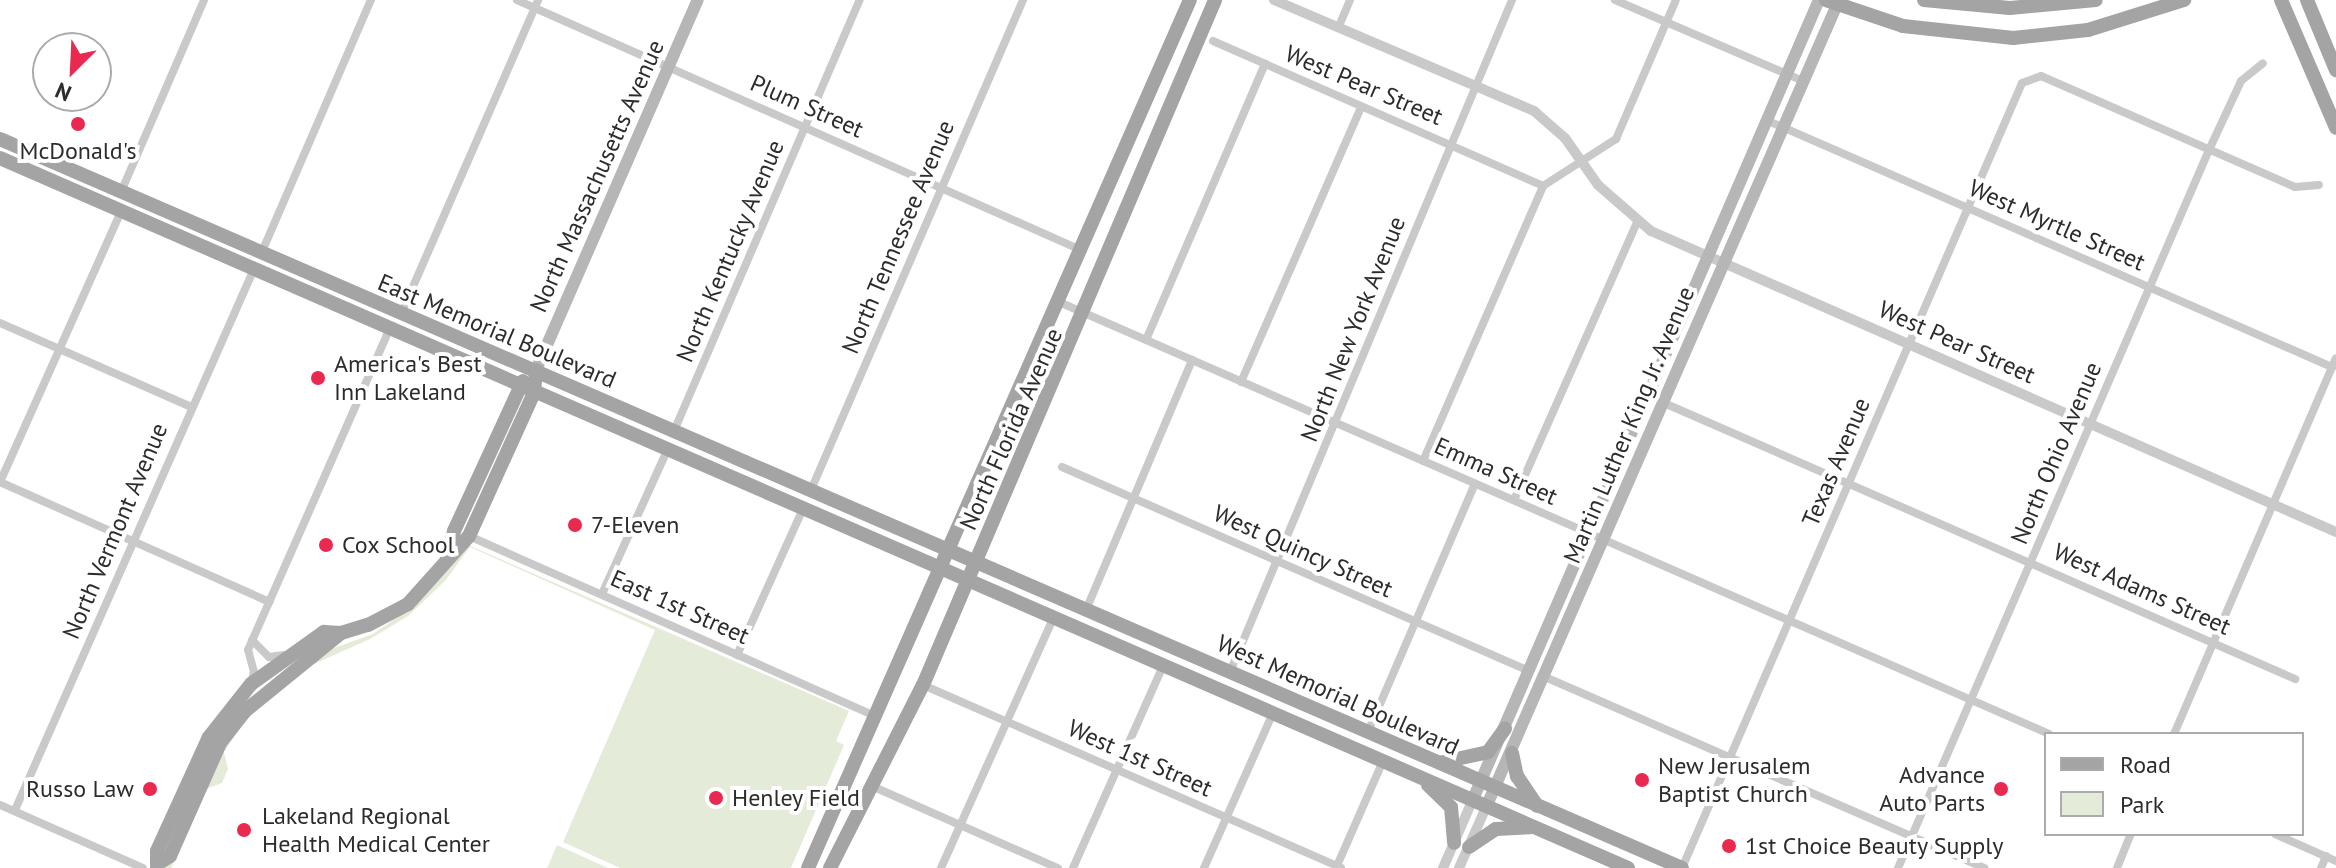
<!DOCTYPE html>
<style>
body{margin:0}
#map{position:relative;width:2336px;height:868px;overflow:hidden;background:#fff;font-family:"PT Sans",sans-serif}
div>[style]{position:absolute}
.green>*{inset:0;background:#e5ebd9}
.minor>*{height:8px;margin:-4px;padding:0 4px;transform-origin:4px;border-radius:4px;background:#c9c9c9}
.tertiary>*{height:10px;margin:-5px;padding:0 5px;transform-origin:5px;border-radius:5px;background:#c9c9c9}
.secondary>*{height:12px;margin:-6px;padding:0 6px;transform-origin:6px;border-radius:6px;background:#b6b6b6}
.primary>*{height:14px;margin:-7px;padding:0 7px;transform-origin:7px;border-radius:7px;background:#a4a4a4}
.dots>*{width:22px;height:22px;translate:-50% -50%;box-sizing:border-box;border:4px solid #fff;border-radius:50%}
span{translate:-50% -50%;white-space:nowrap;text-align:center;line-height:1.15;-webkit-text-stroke:8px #fff;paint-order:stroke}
.street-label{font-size:24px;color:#2c2c2c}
.poi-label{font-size:24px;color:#2c2c2c}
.left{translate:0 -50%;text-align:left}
.right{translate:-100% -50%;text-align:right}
.legend{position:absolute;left:2044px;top:732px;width:260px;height:104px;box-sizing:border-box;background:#fff;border:2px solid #ababab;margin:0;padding:10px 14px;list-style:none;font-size:24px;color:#2c2c2c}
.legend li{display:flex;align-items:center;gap:16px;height:40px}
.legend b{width:40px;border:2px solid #ababab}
.north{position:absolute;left:32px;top:32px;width:80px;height:80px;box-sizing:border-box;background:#fff;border:2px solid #ababab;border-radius:50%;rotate:204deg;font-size:22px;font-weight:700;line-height:32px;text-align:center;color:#2c2c2c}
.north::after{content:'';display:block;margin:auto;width:28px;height:36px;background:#e9294f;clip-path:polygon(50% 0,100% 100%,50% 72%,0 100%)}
</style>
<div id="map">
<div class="green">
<div style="clip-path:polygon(468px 545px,849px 711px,836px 741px,844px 745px,791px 868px,620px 868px,563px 842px,655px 630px,470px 547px,445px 581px,408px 616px,370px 639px,305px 668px,246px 719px,224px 752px,228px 769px,222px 783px,206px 789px,171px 868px,162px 868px,218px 742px,309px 657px,373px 634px,411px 608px)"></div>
<div style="clip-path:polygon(557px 845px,608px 868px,547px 868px)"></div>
</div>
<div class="minor">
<div style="left:517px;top:0;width:617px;rotate:23.91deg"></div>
<div style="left:1615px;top:0;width:205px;rotate:23.3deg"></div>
<div style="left:1339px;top:26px;width:28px;rotate:-67deg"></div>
<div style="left:1213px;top:41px;width:360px;rotate:23.7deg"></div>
<div style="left:1766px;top:120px;width:618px;rotate:23.58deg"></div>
<div style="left:1543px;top:186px;width:87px;rotate:-32.8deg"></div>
<div style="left:1616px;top:139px;width:151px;rotate:-66.7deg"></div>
<div style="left:121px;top:192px;width:209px;rotate:-66.6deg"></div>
<div style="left:261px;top:254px;width:277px;rotate:-66.6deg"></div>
<div style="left:1059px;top:302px;width:1080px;rotate:23.57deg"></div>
<div style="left:401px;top:314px;width:343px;rotate:-66.4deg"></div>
<div style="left:0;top:323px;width:209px;rotate:23.7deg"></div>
<div style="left:1146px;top:340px;width:301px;rotate:-66.7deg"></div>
<div style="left:1241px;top:382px;width:300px;rotate:-66.4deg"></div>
<div style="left:1664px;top:403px;width:689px;rotate:23.62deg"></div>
<div style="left:674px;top:431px;width:469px;rotate:-66.7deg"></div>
<div style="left:1423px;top:461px;width:300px;rotate:-66.4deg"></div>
<div style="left:1062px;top:467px;width:510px;rotate:23.6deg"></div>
<div style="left:0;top:482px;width:297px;rotate:-65.9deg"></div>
<div style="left:0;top:482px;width:295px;rotate:24deg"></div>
<div style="left:811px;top:490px;width:534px;rotate:-66.6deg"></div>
<div style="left:1514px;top:500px;width:303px;rotate:-66.1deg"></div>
<div style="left:469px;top:536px;width:445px;rotate:23.9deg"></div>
<div style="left:602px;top:594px;width:157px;rotate:-65.6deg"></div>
<div style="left:1086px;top:610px;width:272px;rotate:-67deg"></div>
<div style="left:252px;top:640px;width:24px;rotate:45deg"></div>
<div style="left:269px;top:657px;width:15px;rotate:-8deg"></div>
<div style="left:737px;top:655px;width:160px;rotate:-65.7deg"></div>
<div style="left:1230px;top:672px;width:729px;rotate:-67.23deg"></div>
<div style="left:1545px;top:677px;width:479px;rotate:23.5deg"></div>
<div style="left:251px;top:683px;width:11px;rotate:-75deg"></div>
<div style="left:254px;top:672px;width:23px;rotate:-105deg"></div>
<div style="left:248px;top:650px;width:352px;rotate:-66.2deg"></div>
<div style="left:923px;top:685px;width:456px;rotate:23.6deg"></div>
<div style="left:1368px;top:732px;width:270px;rotate:-66.7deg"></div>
<div style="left:2174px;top:734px;width:409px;rotate:-66.7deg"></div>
<div style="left:874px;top:787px;width:201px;rotate:23.8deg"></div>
<div style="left:0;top:805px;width:156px;rotate:23.8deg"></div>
<div style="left:15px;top:810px;width:591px;rotate:-66.17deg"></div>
<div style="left:2275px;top:834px;width:67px;rotate:23.9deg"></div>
<div style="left:941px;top:868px;width:275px;rotate:-65.8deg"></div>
<div style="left:1073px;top:868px;width:221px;rotate:-66deg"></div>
<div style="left:1204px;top:868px;width:170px;rotate:-66deg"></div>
<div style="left:1336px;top:868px;width:117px;rotate:-66.3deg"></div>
<div style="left:1682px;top:868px;width:855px;rotate:-66.58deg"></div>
<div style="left:2022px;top:83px;width:20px;rotate:-20deg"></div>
<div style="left:2041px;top:76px;width:277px;rotate:23.6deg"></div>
<div style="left:2295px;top:187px;width:24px;rotate:-5deg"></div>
<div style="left:1898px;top:868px;width:782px;rotate:-66.58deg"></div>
<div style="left:2209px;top:150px;width:76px;rotate:-65.1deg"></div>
<div style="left:2241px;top:81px;width:28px;rotate:-39deg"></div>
<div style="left:2117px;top:868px;width:37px;rotate:-68deg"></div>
<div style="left:2321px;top:868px;width:13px;rotate:-67deg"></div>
</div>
<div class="tertiary">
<div style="left:1274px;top:0;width:283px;rotate:23.1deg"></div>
<div style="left:1534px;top:111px;width:41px;rotate:41.1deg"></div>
<div style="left:1565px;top:138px;width:57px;rotate:54.9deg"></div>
<div style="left:1598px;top:185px;width:70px;rotate:41deg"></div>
<div style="left:1651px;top:231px;width:748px;rotate:23.72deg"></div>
<div style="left:1443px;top:868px;width:75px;rotate:-66.5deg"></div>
<div style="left:1459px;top:868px;width:69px;rotate:-66deg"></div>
</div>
<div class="secondary">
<div style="left:536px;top:370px;width:404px;rotate:-66.4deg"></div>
<div style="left:1473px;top:799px;width:871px;rotate:-66.59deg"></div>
<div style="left:1487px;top:805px;width:879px;rotate:-66.38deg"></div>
</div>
<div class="primary">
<div style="left:1826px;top:0;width:81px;rotate:18.7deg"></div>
<div style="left:1903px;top:26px;width:111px;rotate:6.2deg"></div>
<div style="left:2013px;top:38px;width:75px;rotate:-6.1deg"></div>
<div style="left:2088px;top:30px;width:101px;rotate:-17.4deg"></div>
<div style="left:1924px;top:0;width:86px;rotate:5.3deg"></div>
<div style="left:2010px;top:8px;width:86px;rotate:-5.3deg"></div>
<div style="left:2281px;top:0;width:139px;rotate:66.7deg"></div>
<div style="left:2307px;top:0;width:76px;rotate:67.5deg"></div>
<div style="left:0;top:139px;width:1833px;rotate:23.43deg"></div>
<div style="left:0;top:158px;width:1776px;rotate:23.56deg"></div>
<div style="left:447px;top:559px;width:29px;rotate:-76deg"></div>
<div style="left:454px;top:531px;width:165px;rotate:-65.3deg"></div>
<div style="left:1512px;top:753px;width:24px;rotate:78deg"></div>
<div style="left:1517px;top:776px;width:36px;rotate:56deg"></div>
<div style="left:1443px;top:762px;width:46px;rotate:-12.5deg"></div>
<div style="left:1488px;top:752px;width:29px;rotate:-54deg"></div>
<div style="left:1428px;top:785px;width:32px;rotate:44deg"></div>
<div style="left:1451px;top:807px;width:36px;rotate:85deg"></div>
<div style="left:1469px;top:847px;width:32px;rotate:-34deg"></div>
<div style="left:1496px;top:829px;width:34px;rotate:-3deg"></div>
<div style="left:159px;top:863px;width:13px;rotate:-32deg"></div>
<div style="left:170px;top:856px;width:124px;rotate:-66.1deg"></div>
<div style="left:220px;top:743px;width:41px;rotate:-52deg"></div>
<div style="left:245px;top:711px;width:124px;rotate:-39.1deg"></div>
<div style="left:157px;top:868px;width:17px;rotate:-90deg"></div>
<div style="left:157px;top:851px;width:125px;rotate:-65.5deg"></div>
<div style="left:209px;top:737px;width:68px;rotate:-51.6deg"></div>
<div style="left:251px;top:684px;width:90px;rotate:-35.5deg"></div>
<div style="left:324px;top:632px;width:17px;rotate:3deg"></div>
<div style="left:341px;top:633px;width:28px;rotate:-17deg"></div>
<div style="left:368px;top:625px;width:45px;rotate:-27.7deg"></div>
<div style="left:408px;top:604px;width:91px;rotate:-48.1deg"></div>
<div style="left:469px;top:536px;width:157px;rotate:-65.6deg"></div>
<div style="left:534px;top:393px;width:23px;rotate:-85deg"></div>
<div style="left:808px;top:868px;width:948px;rotate:-66.25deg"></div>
<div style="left:830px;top:868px;width:205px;rotate:-63.1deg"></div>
<div style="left:923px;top:685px;width:745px;rotate:-66.91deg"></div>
</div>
<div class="dots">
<div style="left:78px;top:124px;background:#e9294f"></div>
<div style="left:318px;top:378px;background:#e9294f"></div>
<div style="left:575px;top:525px;background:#e9294f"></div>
<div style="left:326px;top:545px;background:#e9294f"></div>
<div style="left:1642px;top:780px;background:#e9294f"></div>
<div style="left:150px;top:789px;background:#e9294f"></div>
<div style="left:2001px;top:789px;background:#e9294f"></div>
<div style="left:716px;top:798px;background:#e9294f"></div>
<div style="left:244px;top:830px;background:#e9294f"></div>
<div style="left:1729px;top:846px;background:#e9294f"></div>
</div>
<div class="street-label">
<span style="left:1364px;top:85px;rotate:23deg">West Pear Street</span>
<span style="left:807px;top:106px;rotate:24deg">Plum Street</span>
<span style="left:597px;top:176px;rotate:-66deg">North Massachusetts Avenue</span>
<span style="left:2057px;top:225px;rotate:24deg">West Myrtle Street</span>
<span style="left:898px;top:237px;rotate:-67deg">North Tennessee Avenue</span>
<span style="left:730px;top:251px;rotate:-67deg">North Kentucky Avenue</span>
<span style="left:1353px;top:329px;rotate:-68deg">North New York Avenue</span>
<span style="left:497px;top:331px;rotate:23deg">East Memorial Boulevard</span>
<span style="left:1957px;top:342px;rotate:24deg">West Pear Street</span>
<span style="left:1629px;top:425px;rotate:-67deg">Martin Luther King Jr. Avenue</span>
<span style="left:1011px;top:429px;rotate:-66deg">North Florida Avenue</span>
<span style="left:2056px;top:453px;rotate:-67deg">North Ohio Avenue</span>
<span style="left:1836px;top:462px;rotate:-67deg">Texas Avenue</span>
<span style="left:1496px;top:471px;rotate:24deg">Emma Street</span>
<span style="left:115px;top:531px;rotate:-67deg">North Vermont Avenue</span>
<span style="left:1303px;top:551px;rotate:24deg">West Quincy Street</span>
<span style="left:2142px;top:589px;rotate:24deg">West Adams Street</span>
<span style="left:680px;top:607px;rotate:24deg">East 1st Street</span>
<span style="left:1338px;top:695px;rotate:24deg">West Memorial Boulevard</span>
<span style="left:1140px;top:758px;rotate:24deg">West 1st Street</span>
</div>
<div class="poi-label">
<span style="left:78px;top:151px">McDonald's</span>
<span class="left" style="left:334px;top:378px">America's Best<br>Inn Lakeland</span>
<span class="left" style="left:591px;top:525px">7-Eleven</span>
<span class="left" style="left:342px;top:545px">Cox School</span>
<span class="left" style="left:1658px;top:780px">New Jerusalem<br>Baptist Church</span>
<span class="right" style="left:1985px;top:789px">Advance<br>Auto Parts</span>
<span class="right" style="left:134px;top:789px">Russo Law</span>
<span class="left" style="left:732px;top:798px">Henley Field</span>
<span class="left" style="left:262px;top:830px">Lakeland Regional<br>Health Medical Center</span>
<span class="left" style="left:1745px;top:846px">1st Choice Beauty Supply</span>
</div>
<ul class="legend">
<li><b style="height:10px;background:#a4a4a4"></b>Road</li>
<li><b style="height:22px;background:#e5ebd9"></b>Park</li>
</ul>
<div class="north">N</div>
</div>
